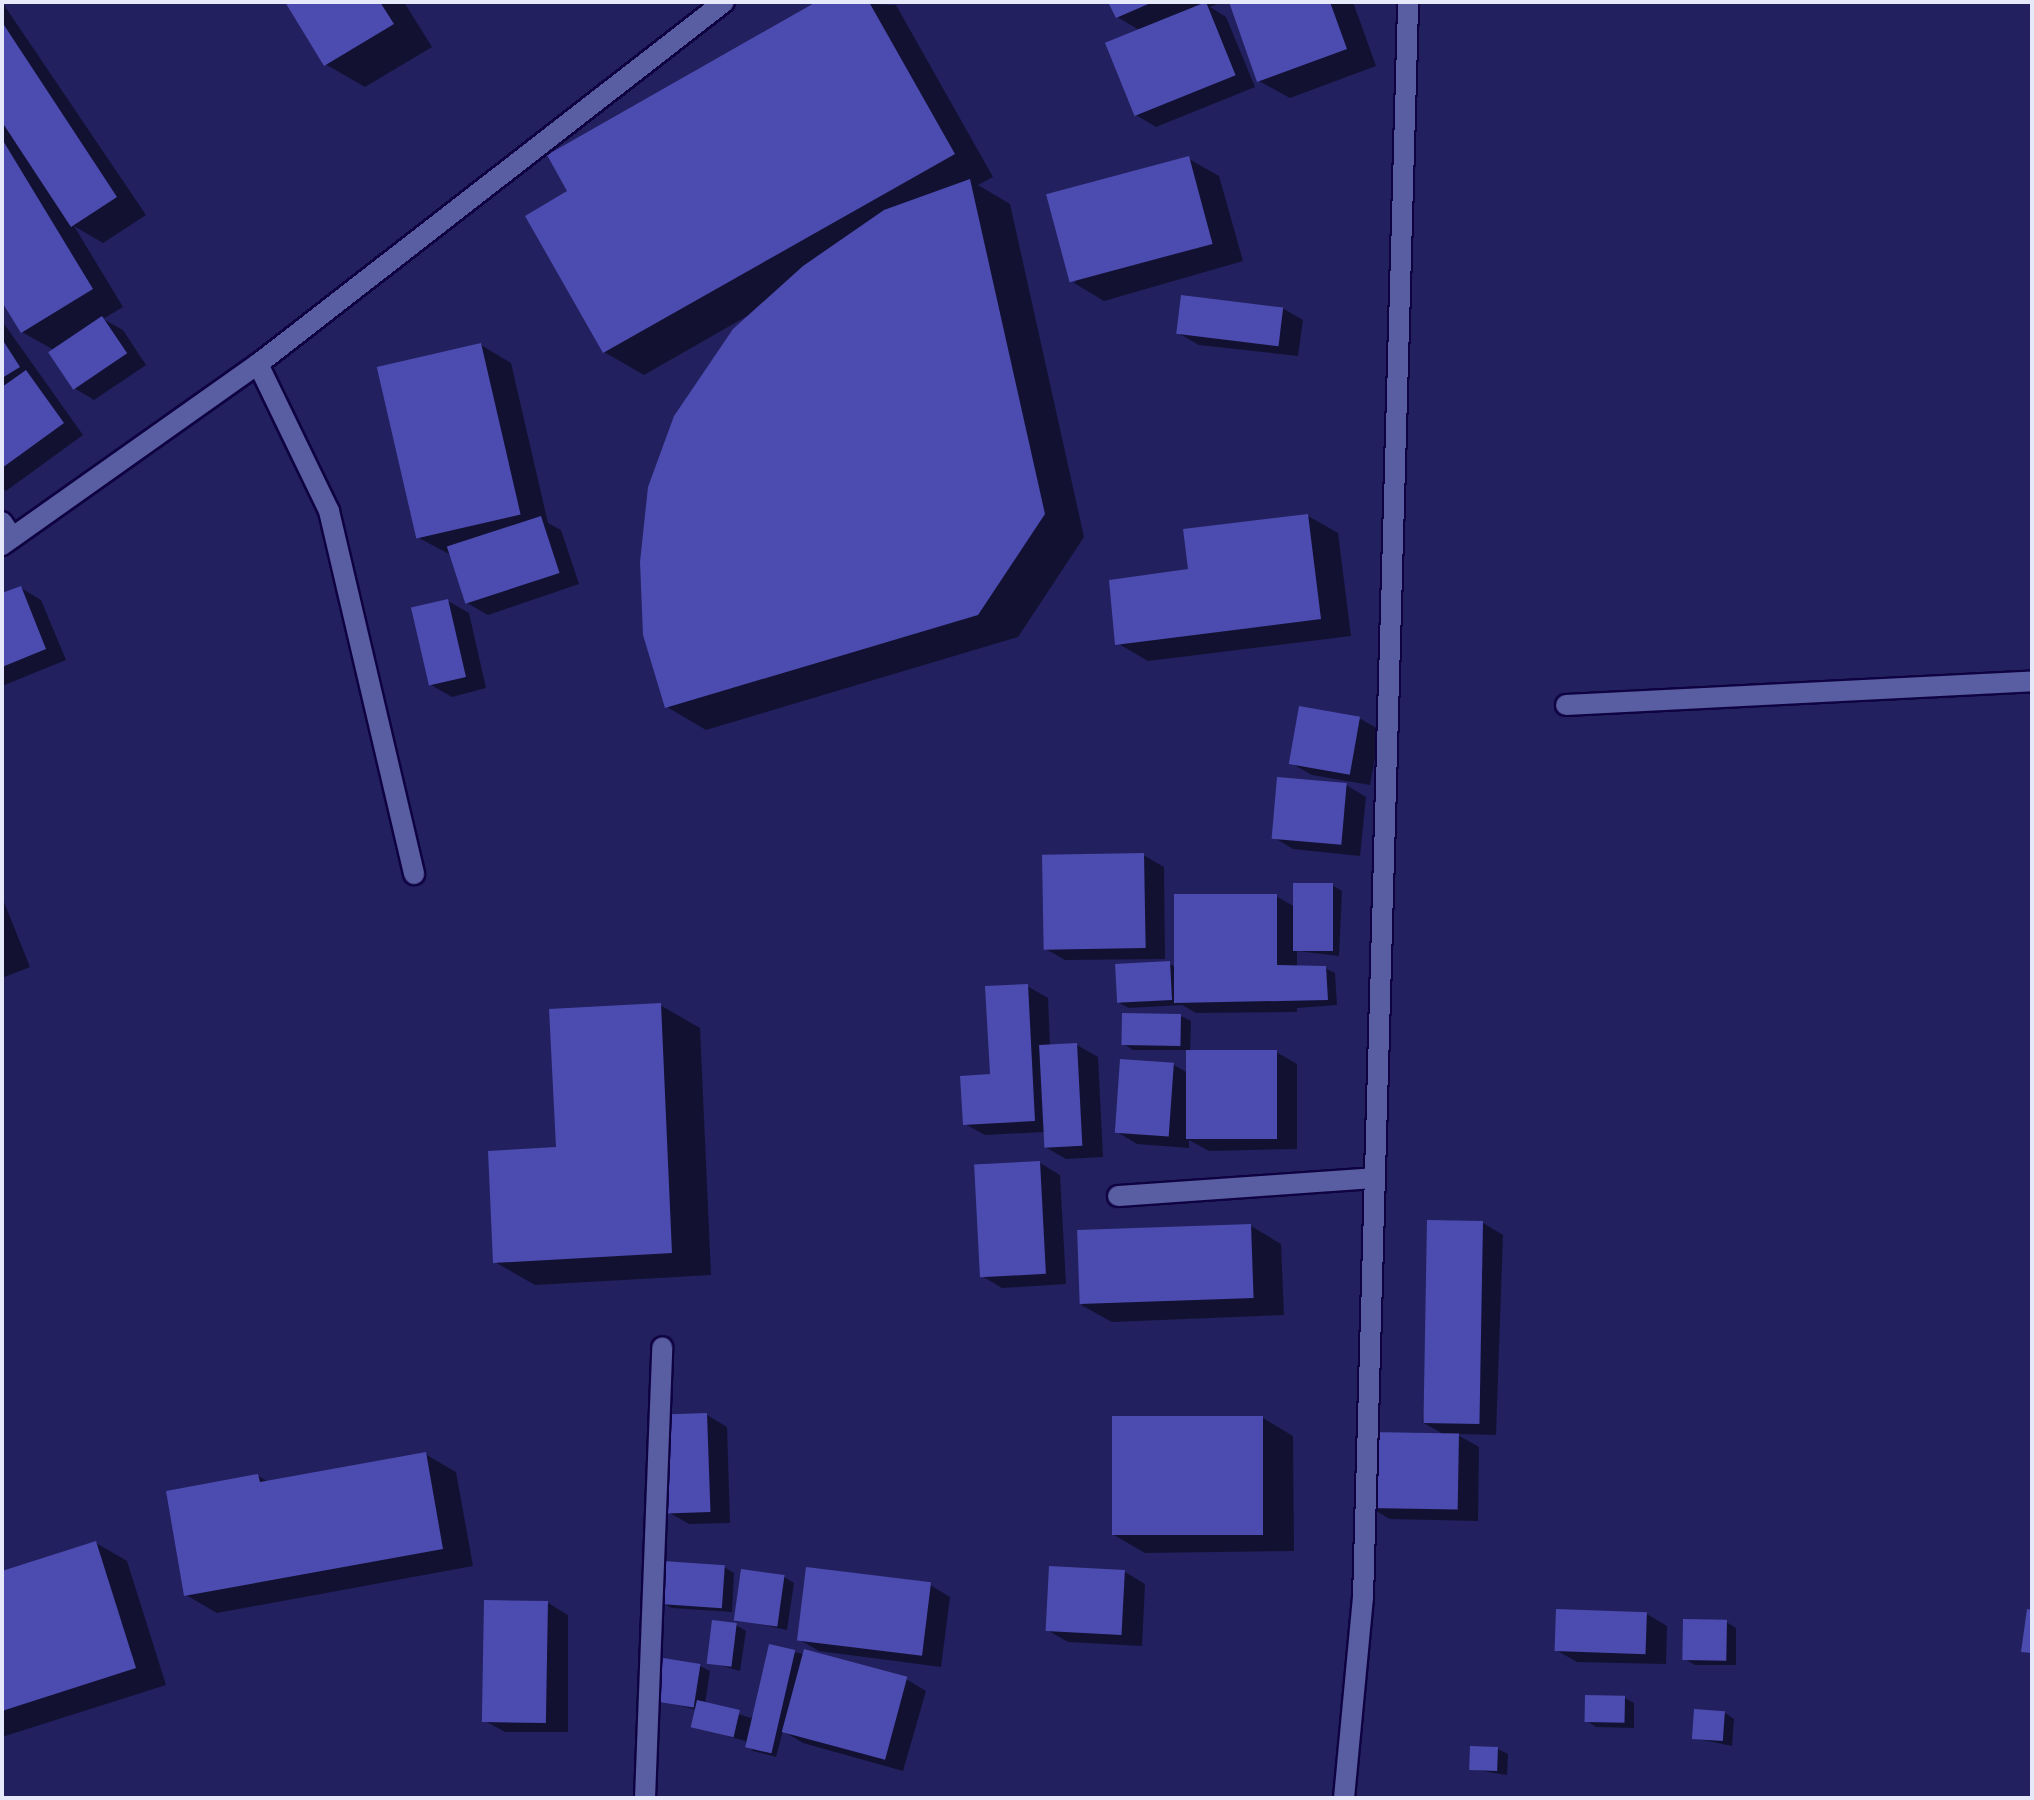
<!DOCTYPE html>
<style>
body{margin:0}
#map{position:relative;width:2034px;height:1800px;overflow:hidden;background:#22205e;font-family:"Sofia Sans Condensed",sans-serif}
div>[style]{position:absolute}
.shadow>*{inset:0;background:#0007}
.building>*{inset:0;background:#4c4baf;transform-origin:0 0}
.roads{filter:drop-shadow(2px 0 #0f0241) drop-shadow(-2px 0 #0f0241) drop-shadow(0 2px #0f0241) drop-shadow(0 -2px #0f0241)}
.lane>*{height:20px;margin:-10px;padding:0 10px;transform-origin:10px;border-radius:10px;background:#595da2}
.street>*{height:20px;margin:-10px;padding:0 10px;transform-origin:10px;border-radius:10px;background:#595da2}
span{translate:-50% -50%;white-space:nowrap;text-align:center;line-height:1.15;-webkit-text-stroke:8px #22205e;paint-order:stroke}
.frame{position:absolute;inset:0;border:4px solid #e6e9f9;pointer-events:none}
</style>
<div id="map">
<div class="shadow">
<div style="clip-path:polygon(2px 2px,146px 215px,103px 243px,74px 226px,123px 307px,103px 319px,123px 330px,146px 365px,94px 400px,74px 388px,54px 350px,22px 332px,2px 298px)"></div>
<div style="clip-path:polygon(287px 2px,404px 2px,432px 47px,365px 87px,325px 64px)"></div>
<div style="clip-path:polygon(820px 2px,896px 5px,993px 177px,978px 185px,1010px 204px,1084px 537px,1018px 637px,706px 730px,667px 707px,749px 315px,644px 375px,604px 352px,569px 192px)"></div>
<div style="clip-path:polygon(1111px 2px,1222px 2px,1210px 7px,1226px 17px,1255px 87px,1156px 127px,1136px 115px,1141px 31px,1117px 17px)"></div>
<div style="clip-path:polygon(1231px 2px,1353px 2px,1376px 66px,1290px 98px,1259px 81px)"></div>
<div style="clip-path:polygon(1189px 159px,1219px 176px,1243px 261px,1104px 301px,1074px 283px)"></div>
<div style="clip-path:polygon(1282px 308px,1303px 320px,1298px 356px,1199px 345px,1178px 333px)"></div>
<div style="clip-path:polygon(2px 321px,83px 435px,6px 491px,2px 488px)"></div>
<div style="clip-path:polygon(481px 345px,511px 363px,548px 523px,561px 530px,579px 584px,488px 615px,467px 603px,451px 555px,419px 538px)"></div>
<div style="clip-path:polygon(1308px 516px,1338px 533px,1351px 636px,1148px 661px,1117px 643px,1190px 571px)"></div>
<div style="clip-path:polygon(21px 588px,41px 600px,66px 660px,2px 686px,2px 596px)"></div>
<div style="clip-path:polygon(448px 601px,469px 613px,486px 688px,452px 697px,431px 685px)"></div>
<div style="clip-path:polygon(1359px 718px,1380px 730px,1370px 785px,1312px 775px,1291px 763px)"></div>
<div style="clip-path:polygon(1346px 785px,1366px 797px,1360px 856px,1293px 849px,1273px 837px)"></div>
<div style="clip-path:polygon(1143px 855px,1164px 867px,1165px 959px,1065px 960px,1044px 948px)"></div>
<div style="clip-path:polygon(1332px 885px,1342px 891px,1339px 956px,1297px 951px,1297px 967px,1325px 968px,1335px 973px,1337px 1005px,1297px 1008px,1297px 1012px,1196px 1013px,1182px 1005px,1129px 1008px,1119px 1003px,1169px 964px,1176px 967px,1276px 896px,1295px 907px)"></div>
<div style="clip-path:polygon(2px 897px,30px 967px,2px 978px)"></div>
<div style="clip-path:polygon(1027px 986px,1048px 998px,1050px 1046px,1077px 1045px,1098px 1057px,1103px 1157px,1066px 1159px,1045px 1147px,1045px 1132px,985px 1135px,965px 1124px,992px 1076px)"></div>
<div style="clip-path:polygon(660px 1005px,700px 1028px,711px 1275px,535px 1285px,495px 1262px,558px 1149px)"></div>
<div style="clip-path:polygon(1181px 1016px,1191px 1021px,1190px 1053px,1276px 1052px,1297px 1064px,1297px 1149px,1209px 1151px,1189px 1140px,1189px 1148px,1137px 1144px,1117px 1132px,1174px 1065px,1188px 1073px,1188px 1050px,1133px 1050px,1124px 1044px)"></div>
<div style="clip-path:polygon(1040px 1163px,1060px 1175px,1066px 1284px,1002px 1288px,982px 1276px)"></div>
<div style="clip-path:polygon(1483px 1223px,1503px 1235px,1496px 1435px,1456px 1434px,1479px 1447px,1478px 1521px,1390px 1519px,1369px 1507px,1445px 1435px,1422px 1422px)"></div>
<div style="clip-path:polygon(1251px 1226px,1281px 1244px,1284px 1315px,1112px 1322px,1081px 1305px)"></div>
<div style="clip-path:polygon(707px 1415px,727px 1427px,730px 1523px,689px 1524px,668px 1512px)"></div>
<div style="clip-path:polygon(1263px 1418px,1293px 1436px,1294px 1551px,1145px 1553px,1114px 1535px)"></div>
<div style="clip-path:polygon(425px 1454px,456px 1472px,473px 1566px,217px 1613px,186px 1595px,258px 1476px,269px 1482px)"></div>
<div style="clip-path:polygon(96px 1543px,127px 1561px,166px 1685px,2px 1737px,2px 1573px)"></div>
<div style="clip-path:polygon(724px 1567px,734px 1573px,732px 1612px,672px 1608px,662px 1603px)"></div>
<div style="clip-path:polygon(1125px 1572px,1145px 1584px,1142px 1646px,1068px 1642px,1047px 1630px)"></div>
<div style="clip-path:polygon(784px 1577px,794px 1583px,787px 1630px,736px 1619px)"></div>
<div style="clip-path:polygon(930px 1585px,950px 1597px,941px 1667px,819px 1651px,798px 1639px)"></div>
<div style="clip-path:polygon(548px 1603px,568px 1615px,568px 1732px,505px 1732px,485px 1721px)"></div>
<div style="clip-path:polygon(1647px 1614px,1667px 1626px,1666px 1664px,1577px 1662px,1556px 1650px)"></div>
<div style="clip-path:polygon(1726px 1622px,1736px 1628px,1736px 1665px,1695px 1665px,1685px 1659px)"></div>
<div style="clip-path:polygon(736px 1625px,746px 1631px,740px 1671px,708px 1662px)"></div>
<div style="clip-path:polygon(794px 1652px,906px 1679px,926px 1691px,903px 1771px,803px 1743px,783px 1731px,776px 1757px,753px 1751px,745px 1741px,693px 1726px,697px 1710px,658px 1700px,700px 1666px,710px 1671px,705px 1704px,751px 1718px)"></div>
<div style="clip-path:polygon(1625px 1698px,1634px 1703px,1634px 1728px,1596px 1727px,1587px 1721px)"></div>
<div style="clip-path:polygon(1725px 1713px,1734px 1719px,1732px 1746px,1694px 1738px)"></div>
<div style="clip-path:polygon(1498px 1749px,1508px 1754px,1507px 1775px,1471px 1769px)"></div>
</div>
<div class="building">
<div style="clip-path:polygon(285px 2px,380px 2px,394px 24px,324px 66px)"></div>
<div style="clip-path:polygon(816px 2px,869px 2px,955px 154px,603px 353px,525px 216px,567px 191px,547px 155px)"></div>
<div style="clip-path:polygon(1108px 2px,1153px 2px,1116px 18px)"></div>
<div style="left:1206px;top:2px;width:79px;height:109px;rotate:68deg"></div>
<div style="clip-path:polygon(1229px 2px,1330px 2px,1347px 49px,1257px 82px)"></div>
<div style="clip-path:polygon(2px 22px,117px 197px,71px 227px,2px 122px)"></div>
<div style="clip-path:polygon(2px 139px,93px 289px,21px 333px,2px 302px)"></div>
<div style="left:1189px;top:156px;width:91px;height:148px;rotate:75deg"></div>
<div style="clip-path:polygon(970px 179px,1045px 514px,978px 615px,665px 708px,643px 635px,640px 562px,648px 487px,674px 416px,733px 329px,803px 266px,884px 210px)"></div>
<div style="left:1181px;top:295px;width:103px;height:39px;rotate:7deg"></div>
<div style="left:102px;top:316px;width:45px;height:65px;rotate:56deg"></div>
<div style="clip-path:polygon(2px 339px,20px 367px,2px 378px)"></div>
<div style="left:481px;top:343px;width:176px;height:107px;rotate:77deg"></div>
<div style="clip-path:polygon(26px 370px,64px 423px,2px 468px,2px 387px)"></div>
<div style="clip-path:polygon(1308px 514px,1321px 619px,1115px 645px,1109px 580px,1188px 569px,1183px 529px)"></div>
<div style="left:541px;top:516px;width:60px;height:99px;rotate:72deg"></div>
<div style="clip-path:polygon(21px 586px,46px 649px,2px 667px,2px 593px)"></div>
<div style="left:448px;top:599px;width:80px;height:38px;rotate:77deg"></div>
<div style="left:1299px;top:706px;width:62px;height:59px;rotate:10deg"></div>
<div style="left:1277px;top:777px;width:70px;height:62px;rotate:5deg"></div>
<div style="left:1144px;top:853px;width:95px;height:102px;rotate:89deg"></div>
<div style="left:1293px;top:883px;width:40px;height:68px"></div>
<div style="clip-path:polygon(1174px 894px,1277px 894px,1277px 965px,1326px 966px,1328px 1000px,1174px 1003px)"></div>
<div style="left:1170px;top:961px;width:39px;height:55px;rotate:87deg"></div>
<div style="clip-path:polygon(1028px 984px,1035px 1121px,963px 1125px,960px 1076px,990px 1074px,985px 986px)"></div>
<div style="clip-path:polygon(661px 1003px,672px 1253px,493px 1263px,488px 1151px,556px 1147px,549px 1009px)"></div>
<div style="left:1122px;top:1013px;width:59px;height:32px;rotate:1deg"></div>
<div style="left:1077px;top:1043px;width:103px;height:38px;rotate:87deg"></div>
<div style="left:1277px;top:1050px;width:89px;height:91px;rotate:90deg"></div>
<div style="left:1120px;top:1059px;width:54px;height:74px;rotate:4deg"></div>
<div style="left:1040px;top:1161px;width:113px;height:66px;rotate:87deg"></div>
<div style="left:1427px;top:1220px;width:56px;height:203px;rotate:1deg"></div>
<div style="left:1251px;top:1224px;width:74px;height:174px;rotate:88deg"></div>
<div style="left:707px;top:1413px;width:99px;height:44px;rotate:88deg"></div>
<div style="left:1263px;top:1416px;width:119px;height:151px;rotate:90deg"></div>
<div style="left:1369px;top:1432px;width:90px;height:76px;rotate:1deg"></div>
<div style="clip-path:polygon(426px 1452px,443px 1549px,184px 1596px,166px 1491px,258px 1474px,260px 1482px)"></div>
<div style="clip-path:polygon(96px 1541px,136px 1668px,2px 1711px,2px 1571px)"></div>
<div style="left:663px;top:1561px;width:62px;height:43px;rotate:4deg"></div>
<div style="left:1049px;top:1566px;width:76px;height:65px;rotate:3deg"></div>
<div style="left:806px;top:1567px;width:126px;height:74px;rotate:7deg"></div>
<div style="left:741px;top:1569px;width:44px;height:52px;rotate:8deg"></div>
<div style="left:484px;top:1600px;width:64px;height:122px;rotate:1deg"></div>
<div style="left:1556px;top:1609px;width:91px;height:42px;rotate:2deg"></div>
<div style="clip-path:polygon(2027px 1609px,2032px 1610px,2032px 1653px,2021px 1652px)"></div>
<div style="left:1683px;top:1619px;width:44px;height:41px;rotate:1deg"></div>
<div style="left:712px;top:1620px;width:25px;height:44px;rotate:7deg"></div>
<div style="left:769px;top:1644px;width:27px;height:106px;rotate:13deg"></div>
<div style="left:804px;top:1649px;width:107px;height:86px;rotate:15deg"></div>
<div style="left:663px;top:1658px;width:38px;height:44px;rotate:9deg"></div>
<div style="left:1585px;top:1695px;width:40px;height:27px;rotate:1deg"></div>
<div style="left:697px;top:1700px;width:44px;height:28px;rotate:13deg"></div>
<div style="left:1694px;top:1709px;width:31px;height:30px;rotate:4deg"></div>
<div style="left:1470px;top:1746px;width:28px;height:24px;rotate:2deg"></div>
</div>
<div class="roads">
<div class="lane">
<div style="left:258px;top:364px;width:163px;rotate:64.2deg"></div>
<div style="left:329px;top:511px;width:373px;rotate:76.8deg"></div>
<div style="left:2px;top:522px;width:18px;rotate:56deg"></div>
<div style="left:1566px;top:705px;width:467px;rotate:-2.9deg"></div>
<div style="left:1118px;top:1196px;width:257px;rotate:-4deg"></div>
<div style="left:645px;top:1798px;width:451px;rotate:-87.8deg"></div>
</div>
<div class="street">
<div style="left:2px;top:545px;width:314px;rotate:-35.3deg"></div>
<div style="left:258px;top:364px;width:590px;rotate:-37.84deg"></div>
<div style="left:1344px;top:1798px;width:201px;rotate:-84.6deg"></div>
<div style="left:1363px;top:1598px;width:1597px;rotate:-88.38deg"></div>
</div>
</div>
<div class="frame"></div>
</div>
